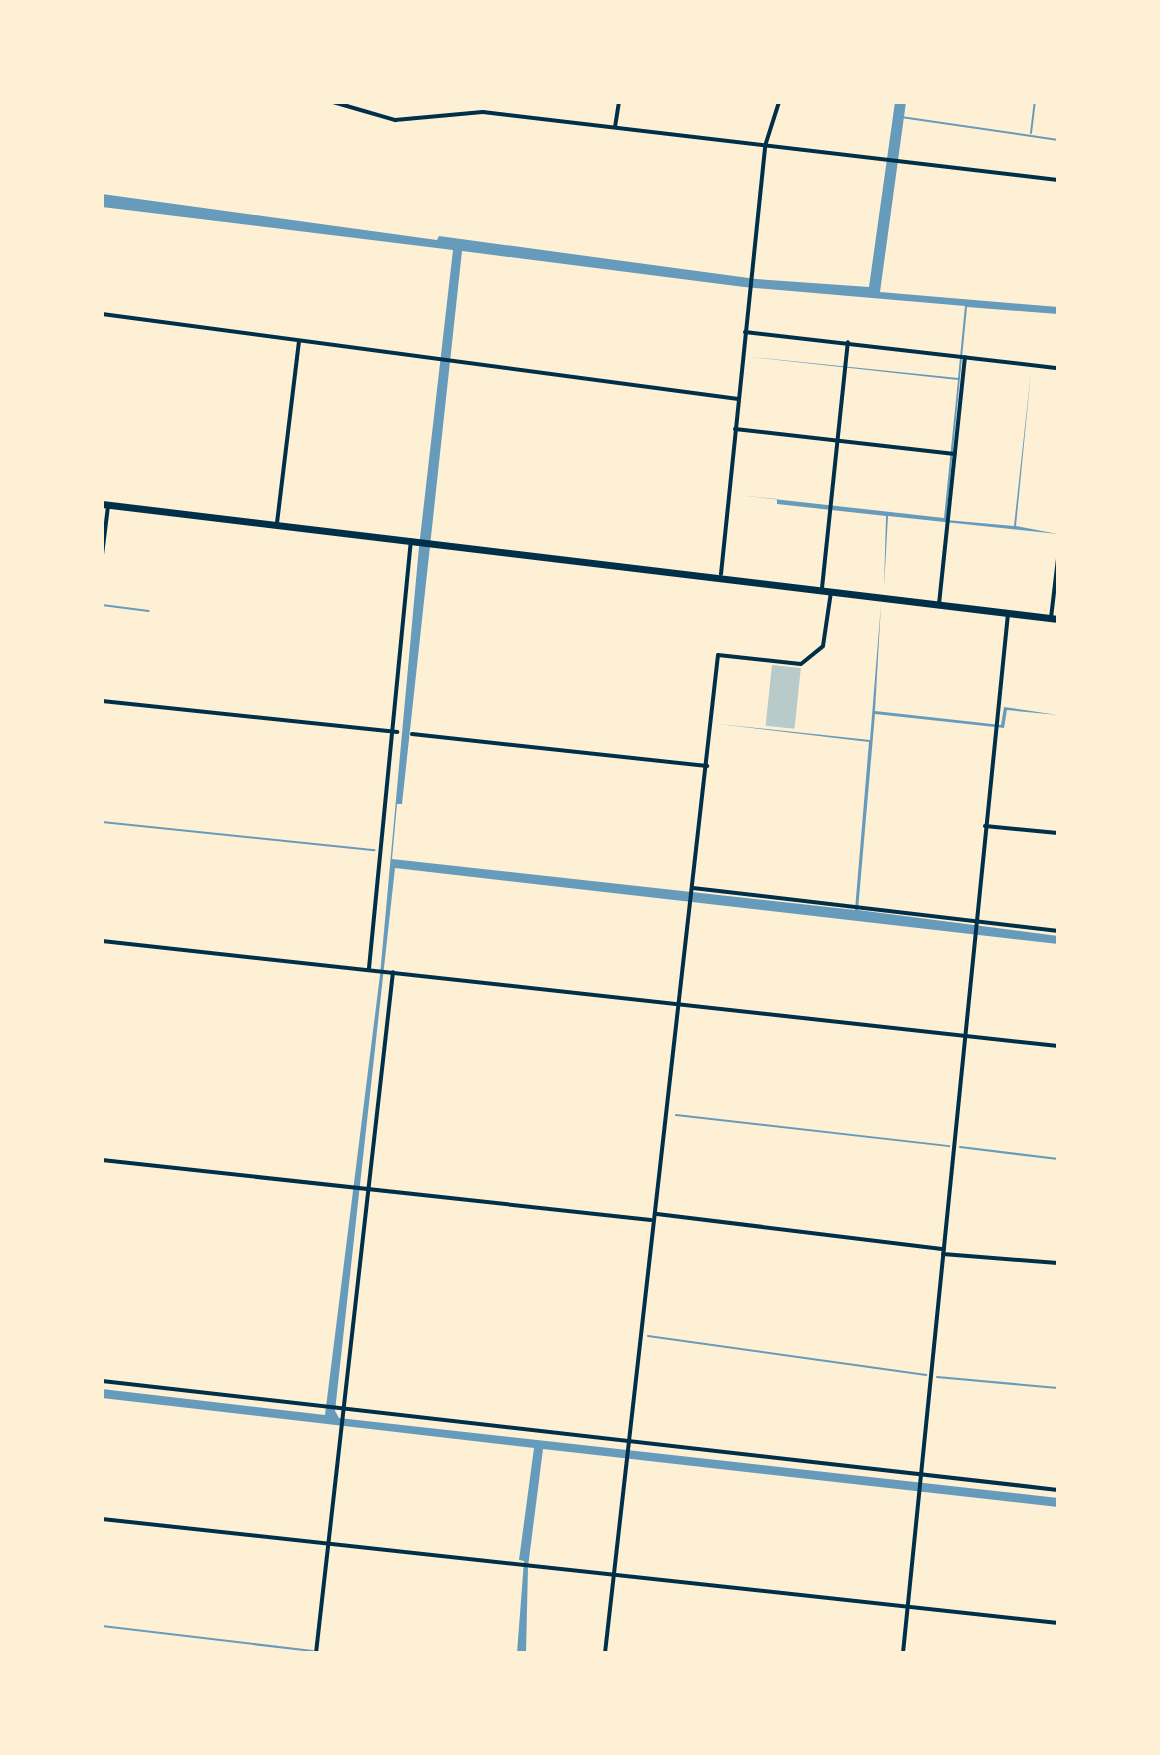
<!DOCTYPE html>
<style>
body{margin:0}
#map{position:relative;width:1160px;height:1755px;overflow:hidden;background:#fdf0d5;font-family:"Fira Sans Condensed",sans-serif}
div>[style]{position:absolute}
.green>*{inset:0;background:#b9caca;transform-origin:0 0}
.water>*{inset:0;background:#669bbc}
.stream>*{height:2px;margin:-1px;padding:0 1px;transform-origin:1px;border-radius:1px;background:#669bbc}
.minor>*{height:4px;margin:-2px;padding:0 2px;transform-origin:2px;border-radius:2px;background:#003049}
.primary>*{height:7px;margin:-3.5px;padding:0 3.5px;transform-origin:3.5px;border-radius:3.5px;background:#003049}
span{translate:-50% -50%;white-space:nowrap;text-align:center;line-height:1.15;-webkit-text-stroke:8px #fdf0d5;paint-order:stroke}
.frame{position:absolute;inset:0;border:104px solid #fdf0d5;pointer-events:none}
</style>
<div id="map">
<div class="green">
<div style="left:772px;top:665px;width:29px;height:61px;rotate:6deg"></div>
</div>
<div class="water">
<div style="clip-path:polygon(895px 102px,906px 102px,880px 292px,1058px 307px,1058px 314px,967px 307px,946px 520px,1014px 526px,1031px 372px,1016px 526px,1058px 534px,888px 516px,884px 588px,886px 516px,777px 504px,777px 499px,738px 495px,944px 518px,958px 380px,751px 357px,958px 378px,965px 306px,744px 287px,462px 251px,402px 804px,397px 804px,392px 859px,855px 910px,869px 742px,719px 724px,870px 740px,881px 604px,875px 711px,1001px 725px,1004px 707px,1058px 715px,1007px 710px,1004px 728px,875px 714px,858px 910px,1058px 936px,1058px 944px,395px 868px,335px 1411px,339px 1418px,1058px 1498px,1058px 1507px,543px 1449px,528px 1567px,526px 1653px,517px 1653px,524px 1561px,519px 1560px,534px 1448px,102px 1398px,102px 1389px,325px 1415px,380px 975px,419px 547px,453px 250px,102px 207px,102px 194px,437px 240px,439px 236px,756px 279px,869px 287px)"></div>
</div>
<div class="stream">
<div style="left:901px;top:117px;width:159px;rotate:8.3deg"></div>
<div style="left:1031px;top:133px;width:31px;rotate:-83deg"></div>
<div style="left:102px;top:605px;width:47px;rotate:7.3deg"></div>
<div style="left:102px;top:822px;width:274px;rotate:5.9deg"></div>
<div style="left:676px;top:1115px;width:275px;rotate:6.5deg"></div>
<div style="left:960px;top:1147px;width:99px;rotate:7deg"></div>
<div style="left:648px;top:1336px;width:281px;rotate:8deg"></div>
<div style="left:937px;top:1377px;width:121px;rotate:5.2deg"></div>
<div style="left:102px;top:1626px;width:212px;rotate:6.8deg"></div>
<div style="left:321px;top:1652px;width:10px;rotate:6deg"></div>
</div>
<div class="minor">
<div style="left:333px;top:102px;width:65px;rotate:16.2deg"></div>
<div style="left:395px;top:120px;width:88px;rotate:-5.2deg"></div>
<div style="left:483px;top:112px;width:579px;rotate:6.74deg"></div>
<div style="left:615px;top:127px;width:25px;rotate:-81deg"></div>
<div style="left:102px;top:314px;width:642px;rotate:7.61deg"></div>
<div style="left:745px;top:332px;width:315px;rotate:6.6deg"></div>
<div style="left:735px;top:429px;width:221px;rotate:6.5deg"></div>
<div style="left:277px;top:523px;width:183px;rotate:-83.1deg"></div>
<div style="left:102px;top:555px;width:49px;rotate:-83deg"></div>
<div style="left:721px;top:574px;width:430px;rotate:-84.1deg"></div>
<div style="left:765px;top:146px;width:46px;rotate:-72.3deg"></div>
<div style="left:822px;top:588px;width:247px;rotate:-84deg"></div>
<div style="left:939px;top:604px;width:248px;rotate:-84deg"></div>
<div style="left:1051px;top:618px;width:60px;rotate:-83.3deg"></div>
<div style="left:102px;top:701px;width:297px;rotate:6deg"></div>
<div style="left:412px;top:734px;width:297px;rotate:6.2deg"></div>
<div style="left:985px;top:826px;width:73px;rotate:5.5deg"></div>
<div style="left:693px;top:888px;width:368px;rotate:6.7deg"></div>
<div style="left:102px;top:941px;width:962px;rotate:6.27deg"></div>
<div style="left:369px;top:968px;width:430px;rotate:-84.4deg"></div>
<div style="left:102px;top:1160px;width:552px;rotate:6.24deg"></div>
<div style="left:657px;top:1214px;width:289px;rotate:7deg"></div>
<div style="left:943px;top:1254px;width:115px;rotate:4.5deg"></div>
<div style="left:102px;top:1381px;width:962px;rotate:6.5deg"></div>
<div style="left:102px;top:1519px;width:962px;rotate:6.21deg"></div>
<div style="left:316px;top:1653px;width:685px;rotate:-83.55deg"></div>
<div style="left:605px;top:1653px;width:1004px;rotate:-83.54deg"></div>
<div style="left:718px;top:655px;width:83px;rotate:6.2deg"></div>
<div style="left:801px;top:664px;width:28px;rotate:-39deg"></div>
<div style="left:823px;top:646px;width:55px;rotate:-81.6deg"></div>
<div style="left:903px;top:1653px;width:1045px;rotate:-84.23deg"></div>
</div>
<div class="primary">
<div style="left:102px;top:504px;width:963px;rotate:6.86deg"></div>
</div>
<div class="frame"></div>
</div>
